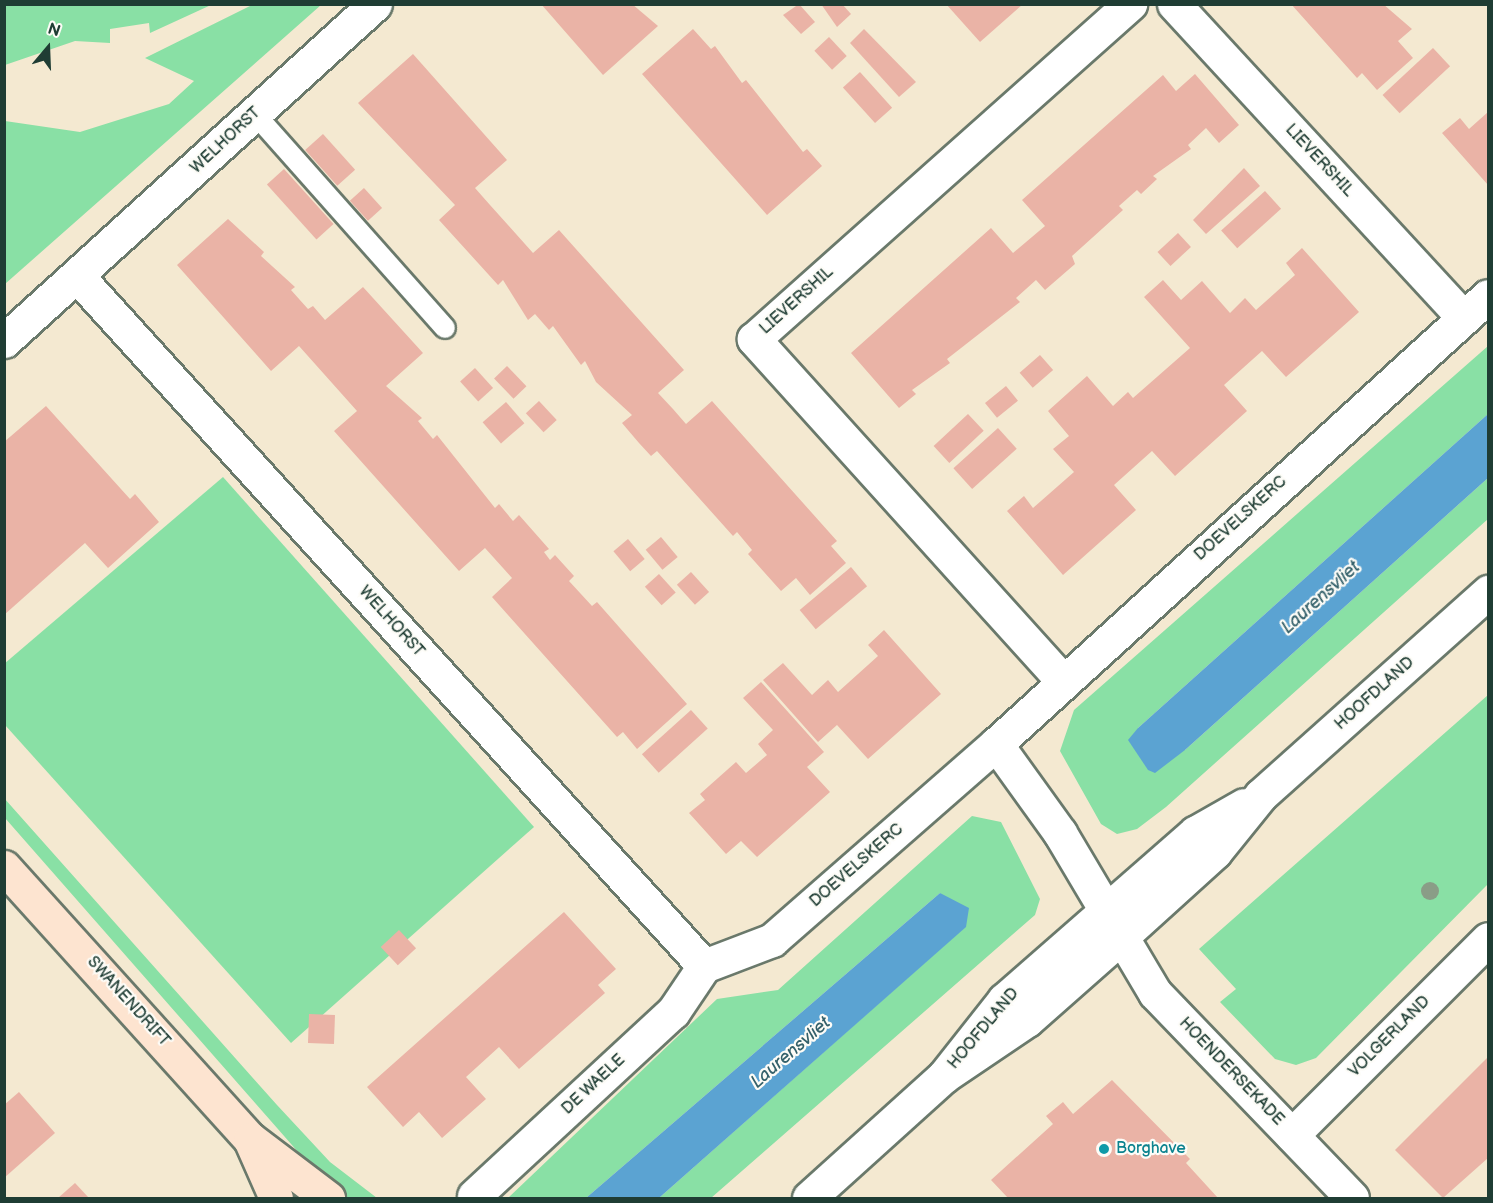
<!DOCTYPE html>
<style>
body{margin:0}
#map{position:relative;width:1493px;height:1203px;overflow:hidden;background:#f4e9d1;font-family:"Balsamiq Sans",sans-serif}
div>[style]{position:absolute}
.green>*{inset:0;background:#89e0a5}
.water>*{inset:0;background:#5ba3d2}
.building>*{inset:0;background:#eab3a6;transform-origin:0 0}
.roads{filter:drop-shadow(2px 0 #6a796b) drop-shadow(-2px 0 #6a796b) drop-shadow(0 2px #6a796b) drop-shadow(0 -2px #6a796b)}
.service>*{height:20px;margin:-10px;padding:0 10px;transform-origin:10px;border-radius:10px;background:#fff}
.minor>*{height:33px;margin:-16.5px;padding:0 16.5px;transform-origin:16.5px;border-radius:16.5px;background:#fff}
.tertiary>*{height:33px;margin:-16.5px;padding:0 16.5px;transform-origin:16.5px;border-radius:16.5px;background:#fff}
.secondary>*{height:33px;margin:-16.5px;padding:0 16.5px;transform-origin:16.5px;border-radius:16.5px;background:#fde4d0}
.trees>*{width:18px;height:18px;margin:-9px;border-radius:50%;background:#8a9d87}
.dots>*{width:16px;height:16px;translate:-50% -50%;box-sizing:border-box;border:3px solid #fdfcf7;border-radius:50%}
span{translate:-50% -50%;white-space:nowrap;text-align:center;line-height:1.15;-webkit-text-stroke:4.5px #fdfcf7;paint-order:stroke}
.street-label{font-size:16px;color:#1f3d34}
.culture-label{font-size:16px;color:#0d838f}
.left{translate:0 -50%;text-align:left}
.water-label{font-size:18px;color:#34616b;font-style:italic}
.frame{position:absolute;inset:0;border:6px solid #1f3d34;pointer-events:none}
.north{position:absolute;left:18px;top:18px;width:60px;height:60px;-webkit-text-stroke:4px #fdfcf7;paint-order:stroke;rotate:19deg;font-size:16px;font-weight:700;line-height:24px;text-align:center;color:#1f3d34}
.north::after{content:'';display:block;margin:auto;width:21px;height:27px;background:#1f3d34;clip-path:polygon(50% 0,100% 100%,50% 72%,0 100%)}
</style>
<div id="map">
<div class="green">
<div style="clip-path:polygon(5px 4px,211px 4px,211px 5px,150px 33px,149px 23px,110px 29px,110px 43px,75px 41px,5px 65px)"></div>
<div style="clip-path:polygon(252px 5px,321px 5px,5px 284px,5px 121px,80px 132px,169px 104px,194px 81px,145px 58px)"></div>
<div style="clip-path:polygon(1488px 346px,1488px 414px,1138px 728px,1185px 750px,1488px 478px,1488px 519px,1166px 807px,1137px 829px,1117px 834px,1101px 824px,1060px 751px,1074px 710px)"></div>
<div style="clip-path:polygon(223px 477px,534px 827px,291px 1043px,5px 725px,4px 664px)"></div>
<div style="clip-path:polygon(1488px 695px,1488px 884px,1316px 1058px,1296px 1065px,1275px 1059px,1220px 1002px,1236px 989px,1199px 949px)"></div>
<div style="clip-path:polygon(4px 798px,277px 1105px,330px 1162px,377px 1198px,345px 1198px,313px 1169px,5px 818px)"></div>
<div style="clip-path:polygon(972px 816px,1001px 822px,1040px 899px,1035px 915px,711px 1198px,659px 1198px,965px 927px,940px 893px,586px 1198px,508px 1198px,717px 999px,778px 990px)"></div>
</div>
<div class="water">
<div style="clip-path:polygon(1488px 414px,1488px 478px,1185px 750px,1155px 773px,1148px 770px,1128px 740px,1138px 728px)"></div>
<div style="clip-path:polygon(940px 893px,969px 908px,966px 927px,659px 1198px,586px 1198px)"></div>
</div>
<div class="building">
<div style="clip-path:polygon(541px 4px,632px 4px,658px 26px,603px 75px)"></div>
<div style="clip-path:polygon(799px 4px,815px 22px,801px 34px,783px 15px)"></div>
<div style="clip-path:polygon(821px 4px,842px 4px,851px 14px,837px 27px)"></div>
<div style="clip-path:polygon(946px 4px,1023px 4px,980px 42px)"></div>
<div style="clip-path:polygon(1291px 4px,1383px 4px,1412px 29px,1398px 41px,1413px 58px,1377px 90px,1362px 73px,1357px 78px)"></div>
<div style="clip-path:polygon(693px 29px,711px 49px,715px 46px,742px 83px,746px 80px,803px 152px,807px 149px,822px 166px,767px 215px,642px 74px)"></div>
<div style="clip-path:polygon(864px 29px,916px 82px,899px 97px,850px 43px)"></div>
<div style="left:829px;top:37px;width:26px;height:20px;rotate:47deg"></div>
<div style="left:1433px;top:48px;width:25px;height:69px;rotate:47deg"></div>
<div style="clip-path:polygon(413px 54px,507px 160px,475px 188px,490px 205px,533px 253px,559px 230px,684px 370px,658px 393px,673px 409px,686px 424px,712px 401px,837px 541px,831px 546px,846px 563px,810px 595px,796px 578px,781px 591px,748px 554px,752px 550px,737px 532px,733px 536px,657px 451px,651px 456px,639px 443px,622px 423px,632px 415px,596px 382px,585px 361px,581px 365px,553px 326px,549px 330px,535px 314px,528px 320px,503px 280px,498px 285px,439px 220px,455px 205px,358px 103px)"></div>
<div style="left:860px;top:72px;width:48px;height:23px;rotate:48deg"></div>
<div style="clip-path:polygon(1195px 74px,1239px 125px,1219px 143px,1206px 128px,1188px 145px,1191px 149px,1153px 176px,1157px 179px,1141px 194px,1137px 190px,1119px 206px,1123px 210px,1072px 256px,1075px 264px,1045px 290px,1036px 280px,1016px 298px,1020px 302px,947px 359px,950px 363px,912px 390px,916px 394px,899px 408px,851px 353px,991px 228px,1013px 253px,1045px 226px,1022px 200px,1163px 75px,1176px 91px)"></div>
<div style="clip-path:polygon(1488px 112px,1488px 185px,1442px 133px,1460px 118px,1469px 129px)"></div>
<div style="left:323px;top:134px;width:48px;height:24px;rotate:48deg"></div>
<div style="clip-path:polygon(1244px 168px,1260px 186px,1206px 234px,1193px 220px)"></div>
<div style="left:284px;top:169px;width:74px;height:23px;rotate:48deg"></div>
<div style="left:364px;top:188px;width:27px;height:19px;rotate:48deg"></div>
<div style="left:1265px;top:191px;width:24px;height:59px;rotate:48deg"></div>
<div style="clip-path:polygon(228px 219px,264px 252px,261px 256px,295px 287px,291px 290px,308px 309px,313px 306px,325px 320px,363px 287px,423px 353px,386px 386px,422px 418px,418px 421px,433px 439px,437px 435px,495px 508px,499px 504px,513px 521px,519px 515px,549px 549px,544px 552px,550px 560px,555px 555px,574px 576px,569px 581px,592px 606px,597px 602px,687px 704px,637px 749px,623px 732px,617px 737px,492px 597px,512px 578px,485px 548px,459px 571px,334px 431px,357px 411px,299px 346px,271px 371px,177px 265px)"></div>
<div style="left:1178px;top:233px;width:19px;height:28px;rotate:47deg"></div>
<div style="clip-path:polygon(1302px 248px,1359px 312px,1286px 377px,1262px 351px,1224px 385px,1247px 411px,1175px 476px,1152px 451px,1114px 485px,1136px 510px,1063px 575px,1007px 511px,1024px 496px,1033px 508px,1074px 472px,1053px 449px,1069px 436px,1048px 411px,1087px 376px,1113px 406px,1128px 392px,1133px 398px,1190px 348px,1144px 297px,1163px 280px,1181px 300px,1202px 281px,1230px 313px,1245px 298px,1256px 310px,1295px 275px,1286px 263px)"></div>
<div style="left:1040px;top:355px;width:20px;height:27px;rotate:49deg"></div>
<div style="left:507px;top:366px;width:28px;height:18px;rotate:46deg"></div>
<div style="left:475px;top:368px;width:27px;height:20px;rotate:48deg"></div>
<div style="left:1006px;top:386px;width:19px;height:27px;rotate:51deg"></div>
<div style="left:539px;top:401px;width:26px;height:18px;rotate:47deg"></div>
<div style="left:506px;top:402px;width:28px;height:31px;rotate:49deg"></div>
<div style="clip-path:polygon(46px 406px,130px 499px,135px 494px,159px 522px,108px 568px,85px 543px,4px 615px,4px 442px)"></div>
<div style="left:968px;top:414px;width:23px;height:47px;rotate:47deg"></div>
<div style="left:998px;top:428px;width:28px;height:60px;rotate:48deg"></div>
<div style="left:661px;top:537px;width:26px;height:20px;rotate:50deg"></div>
<div style="left:628px;top:539px;width:26px;height:19px;rotate:50deg"></div>
<div style="left:851px;top:567px;width:25px;height:67px;rotate:50deg"></div>
<div style="left:691px;top:572px;width:27px;height:19px;rotate:48deg"></div>
<div style="left:659px;top:574px;width:25px;height:19px;rotate:48deg"></div>
<div style="clip-path:polygon(884px 630px,941px 694px,868px 759px,837px 725px,818px 742px,763px 680px,783px 663px,812px 695px,828px 680px,838px 692px,878px 656px,868px 645px)"></div>
<div style="clip-path:polygon(761px 682px,824px 752px,807px 767px,830px 792px,757px 857px,741px 841px,726px 854px,689px 813px,705px 800px,700px 794px,736px 762px,746px 773px,767px 755px,758px 744px,773px 730px,743px 698px)"></div>
<div style="left:691px;top:710px;width:25px;height:66px;rotate:48deg"></div>
<div style="clip-path:polygon(564px 912px,616px 969px,598px 985px,605px 993px,519px 1069px,499px 1047px,466px 1077px,486px 1099px,442px 1138px,419px 1112px,403px 1127px,367px 1087px)"></div>
<div style="left:399px;top:930px;width:25px;height:25px;rotate:47deg"></div>
<div style="left:309px;top:1014px;width:26px;height:29px;rotate:2deg"></div>
<div style="clip-path:polygon(1488px 1057px,1488px 1158px,1443px 1198px,1395px 1150px)"></div>
<div style="clip-path:polygon(1112px 1080px,1190px 1159px,1186px 1163px,1218px 1198px,1008px 1198px,991px 1180px,1053px 1124px,1046px 1116px,1063px 1102px,1073px 1114px)"></div>
<div style="clip-path:polygon(19px 1092px,55px 1133px,4px 1178px,4px 1105px)"></div>
<div style="clip-path:polygon(75px 1183px,89px 1198px,58px 1198px)"></div>
</div>
<div class="roads">
<div class="service">
<div style="left:255px;top:114px;width:286px;rotate:48.4deg"></div>
</div>
<div class="minor">
<div style="left:1174px;top:4px;width:427px;rotate:47.3deg"></div>
<div style="left:78px;top:277px;width:931px;rotate:47.74deg"></div>
<div style="left:4px;top:341px;width:501px;rotate:-42.25deg"></div>
<div style="left:1062px;top:680px;width:460px;rotate:-132.1deg"></div>
<div style="left:754px;top:339px;width:504px;rotate:-41.7deg"></div>
<div style="left:996px;top:744px;width:110px;rotate:54.3deg"></div>
<div style="left:1060px;top:833px;width:186px;rotate:59.3deg"></div>
<div style="left:1155px;top:993px;width:284px;rotate:46.1deg"></div>
<div style="left:704px;top:966px;width:73px;rotate:-20.9deg"></div>
<div style="left:772px;top:940px;width:298px;rotate:-41.2deg"></div>
<div style="left:996px;top:744px;width:665px;rotate:-42.32deg"></div>
<div style="left:1292px;top:1135px;width:277px;rotate:-45deg"></div>
<div style="left:474px;top:1196px;width:271px;rotate:-42.8deg"></div>
<div style="left:673px;top:1012px;width:55px;rotate:-56deg"></div>
</div>
<div class="tertiary">
<div style="left:944px;top:1076px;width:100px;rotate:-34deg"></div>
<div style="left:1027px;top:1020px;width:123px;rotate:-41.4deg"></div>
<div style="left:1119px;top:939px;width:130px;rotate:-42.2deg"></div>
<div style="left:1215px;top:852px;width:73px;rotate:-51.1deg"></div>
<div style="left:1261px;top:795px;width:305px;rotate:-41.8deg"></div>
<div style="left:809px;top:1198px;width:182px;rotate:-42.1deg"></div>
<div style="left:944px;top:1076px;width:97px;rotate:-51.7deg"></div>
<div style="left:1004px;top:1000px;width:254px;rotate:-41.2deg"></div>
<div style="left:1195px;top:833px;width:56px;rotate:-29.7deg"></div>
</div>
<div class="secondary">
<div style="left:4px;top:867px;width:367px;rotate:47.9deg"></div>
<div style="left:250px;top:1139px;width:98px;rotate:37.1deg"></div>
<div style="left:250px;top:1139px;width:64px;rotate:66.2deg"></div>
</div>
</div>
<div class="trees">
<div style="left:1430px;top:891px"></div>
</div>
<div class="dots">
<div style="left:1104px;top:1149px;background:#0f9aa8"></div>
</div>
<div class="street-label">
<span style="left:226px;top:141px;rotate:-43deg">WELHORST</span>
<span style="left:1319px;top:161px;rotate:47deg">LIEVERSHIL</span>
<span style="left:797px;top:301px;rotate:-42deg">LIEVERSHIL</span>
<span style="left:1241px;top:519px;rotate:-42deg">DOEVELSKERC</span>
<span style="left:391px;top:622px;rotate:48deg">WELHORST</span>
<span style="left:1375px;top:694px;rotate:-42deg">HOOFDLAND</span>
<span style="left:857px;top:866px;rotate:-41deg">DOEVELSKERC</span>
<span style="left:128px;top:1002px;rotate:48deg">SWANENDRIFT</span>
<span style="left:984px;top:1029px;rotate:-50deg">HOOFDLAND</span>
<span style="left:1390px;top:1037px;rotate:-45deg">VOLGERLAND</span>
<span style="left:1231px;top:1072px;rotate:46deg">HOENDERSEKADE</span>
<span style="left:594px;top:1085px;rotate:-43deg">DE WAELE</span>
</div>
<div class="culture-label">
<span class="left" style="left:1116px;top:1149px">Borghave</span>
</div>
<div class="water-label">
<span style="left:1321px;top:598px;rotate:-42deg">Laurensvliet</span>
<span style="left:791px;top:1053px;rotate:-41deg">Laurensvliet</span>
</div>
<div class="frame"></div>
<div class="north">N</div>
</div>
